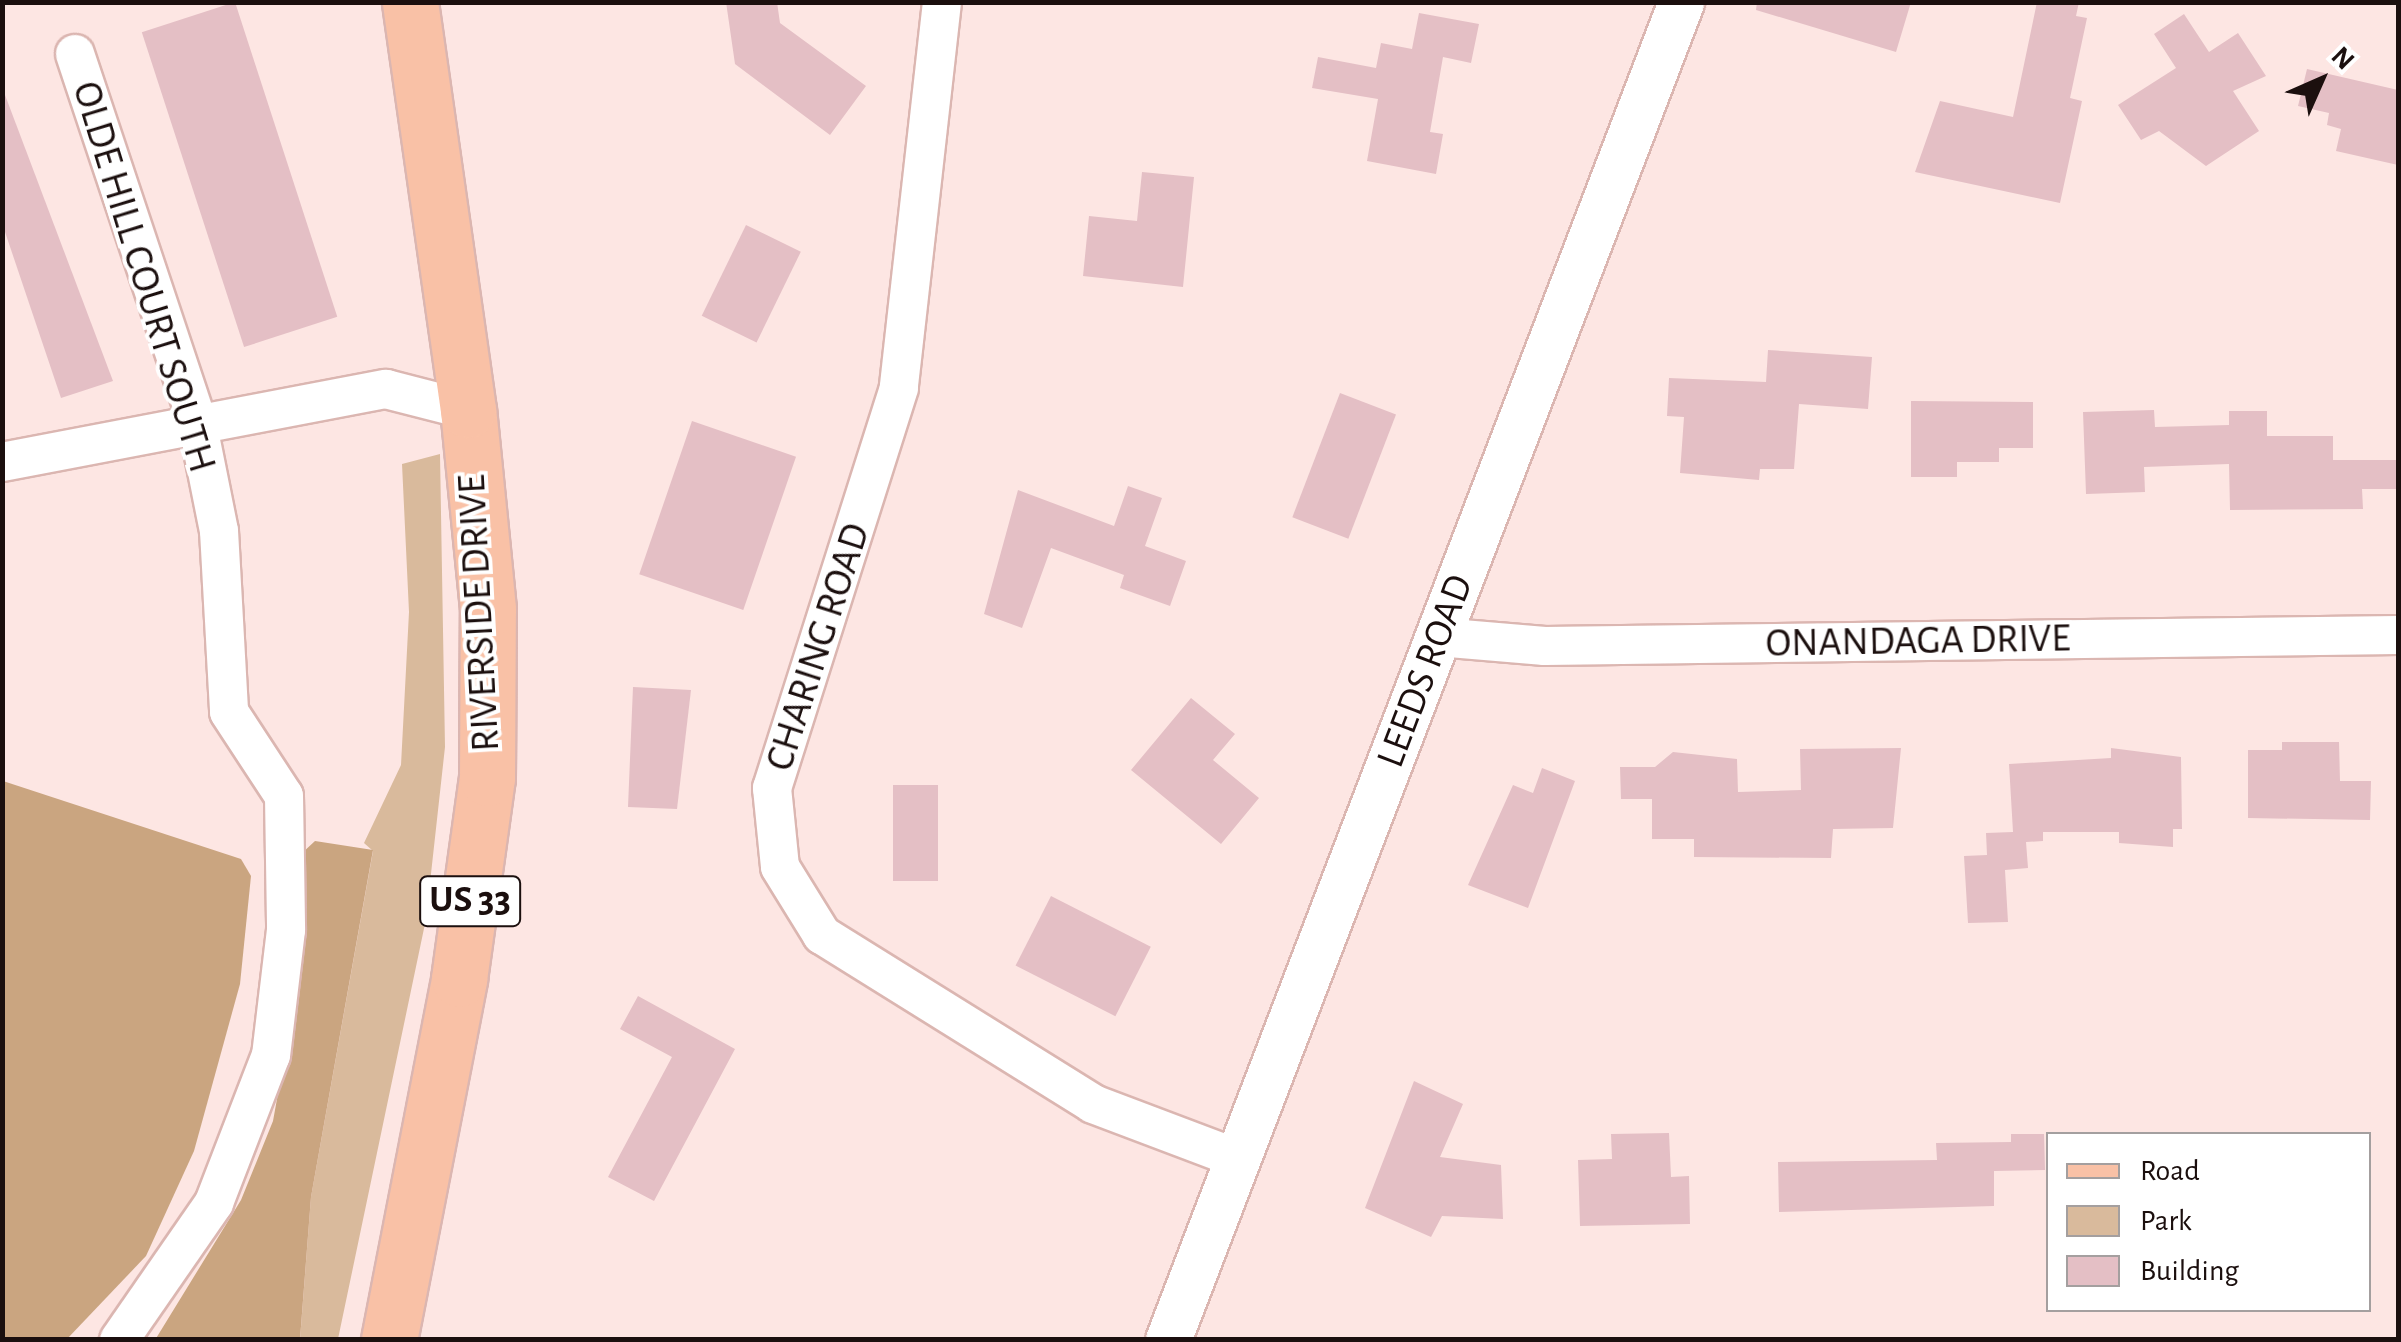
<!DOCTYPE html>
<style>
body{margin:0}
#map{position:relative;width:2401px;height:1342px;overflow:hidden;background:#fde6e3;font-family:"Alegreya Sans",sans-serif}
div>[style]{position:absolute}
.green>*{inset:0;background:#d9ba9c}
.forest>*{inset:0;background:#caa580}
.building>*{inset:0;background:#e4bfc5;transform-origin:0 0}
.roads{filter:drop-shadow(2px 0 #dbb6b1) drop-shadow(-2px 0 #dbb6b1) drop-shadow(0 2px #dbb6b1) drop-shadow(0 -2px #dbb6b1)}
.minor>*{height:38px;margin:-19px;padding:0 19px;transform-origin:19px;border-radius:19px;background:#fff}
.tertiary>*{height:45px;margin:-22.5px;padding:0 22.5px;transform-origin:22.5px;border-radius:22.5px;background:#fff}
.primary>*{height:55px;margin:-27.5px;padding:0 27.5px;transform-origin:27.5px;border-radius:27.5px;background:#f9c1a6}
span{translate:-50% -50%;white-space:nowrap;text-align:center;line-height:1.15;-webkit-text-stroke:8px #fff;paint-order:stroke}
.shield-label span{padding:2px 8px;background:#fff;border:2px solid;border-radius:8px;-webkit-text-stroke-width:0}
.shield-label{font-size:38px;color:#1b0f0e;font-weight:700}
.street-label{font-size:40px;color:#1b0f0e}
.frame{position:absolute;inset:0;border:5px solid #1b0f0e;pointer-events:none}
.legend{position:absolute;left:2046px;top:1132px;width:325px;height:180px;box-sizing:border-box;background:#fff;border:2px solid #a49f9f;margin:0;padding:12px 18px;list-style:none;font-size:30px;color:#1b0f0e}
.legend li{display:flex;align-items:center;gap:20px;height:50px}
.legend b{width:50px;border:2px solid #a49f9f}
.north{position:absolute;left:2271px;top:30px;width:100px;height:100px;-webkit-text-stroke:8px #fff;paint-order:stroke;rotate:45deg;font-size:28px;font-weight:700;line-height:40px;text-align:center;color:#1b0f0e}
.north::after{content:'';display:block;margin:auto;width:35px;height:45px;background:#1b0f0e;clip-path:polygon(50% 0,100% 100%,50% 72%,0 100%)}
</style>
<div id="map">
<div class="green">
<div style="clip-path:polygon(440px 454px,445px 747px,426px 919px,338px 1339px,300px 1340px,311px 1197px,373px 851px,364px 843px,401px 765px,409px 612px,402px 464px)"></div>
</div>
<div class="forest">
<div style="clip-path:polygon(3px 781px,241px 859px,251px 876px,240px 984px,194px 1151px,146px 1256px,67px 1339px,3px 1339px)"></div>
<div style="clip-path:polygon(315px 841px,373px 850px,311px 1197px,300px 1339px,155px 1340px,241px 1200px,273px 1121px,295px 1000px,301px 854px)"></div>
</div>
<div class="building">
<div style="left:235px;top:2px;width:331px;height:98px;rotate:72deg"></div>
<div style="clip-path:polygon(726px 2px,777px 2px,780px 23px,866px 86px,830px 135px,735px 64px)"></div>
<div style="clip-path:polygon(1757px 2px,1911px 2px,1896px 52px,1756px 10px)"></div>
<div style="clip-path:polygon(2037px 2px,2079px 2px,2076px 16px,2087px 18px,2070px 98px,2082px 101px,2060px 203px,1915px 172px,1940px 101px,2013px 117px)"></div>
<div style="clip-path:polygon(1419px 13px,1479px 24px,1471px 63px,1443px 57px,1430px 132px,1443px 134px,1436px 174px,1367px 161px,1378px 99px,1312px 88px,1318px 57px,1376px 68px,1381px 43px,1412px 49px)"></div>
<div style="clip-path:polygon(2184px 14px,2209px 52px,2238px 33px,2266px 76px,2233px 91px,2259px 131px,2206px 166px,2159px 131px,2141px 140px,2118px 105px,2176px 68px,2154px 34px)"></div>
<div style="clip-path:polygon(2307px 69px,2398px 90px,2398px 165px,2336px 151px,2341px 129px,2327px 125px,2329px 113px,2298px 106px)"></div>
<div style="clip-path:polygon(2px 87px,113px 381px,61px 398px,2px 223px)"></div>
<div style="clip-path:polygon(1142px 172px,1194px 177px,1183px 287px,1083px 276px,1089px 216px,1137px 221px)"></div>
<div style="left:746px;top:225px;width:61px;height:101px;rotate:26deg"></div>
<div style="clip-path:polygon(1768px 350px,1872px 357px,1868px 409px,1799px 404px,1794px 469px,1760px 469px,1759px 480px,1680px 473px,1684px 417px,1667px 416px,1669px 378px,1766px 382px)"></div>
<div style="left:1340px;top:393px;width:60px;height:133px;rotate:21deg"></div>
<div style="clip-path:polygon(1911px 401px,2033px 402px,2033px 448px,1999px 448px,1999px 462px,1957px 462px,1957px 477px,1911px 477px)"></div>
<div style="clip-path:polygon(2154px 410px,2155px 427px,2229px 425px,2229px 411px,2267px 411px,2267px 436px,2333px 436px,2333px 460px,2398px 460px,2398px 489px,2362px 489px,2363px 509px,2230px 510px,2229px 464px,2144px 467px,2145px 492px,2086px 494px,2083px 412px)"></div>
<div style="left:692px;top:421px;width:110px;height:162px;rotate:19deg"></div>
<div style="clip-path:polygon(1128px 486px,1162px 498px,1145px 546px,1186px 561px,1170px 606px,1120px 588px,1124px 575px,1051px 548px,1022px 628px,984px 614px,1018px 490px,1114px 526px)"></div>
<div style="clip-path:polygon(633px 687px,691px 690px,677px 809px,628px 807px)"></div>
<div style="clip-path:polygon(1191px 698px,1235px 734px,1213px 760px,1259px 798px,1221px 844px,1131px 770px)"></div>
<div style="clip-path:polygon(2282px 742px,2339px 742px,2340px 781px,2371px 781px,2370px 820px,2248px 818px,2248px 750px,2282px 750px)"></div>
<div style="clip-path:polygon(1901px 748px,1893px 828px,1833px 829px,1831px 858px,1694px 857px,1694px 839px,1652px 839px,1652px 799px,1621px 799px,1620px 767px,1655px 767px,1673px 752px,1737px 759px,1738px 792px,1801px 790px,1800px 749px)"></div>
<div style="clip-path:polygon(2111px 748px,2181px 757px,2182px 829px,2173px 829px,2173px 847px,2119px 843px,2119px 832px,2043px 832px,2043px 841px,2026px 842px,2028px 868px,2005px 870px,2008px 922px,1968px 923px,1964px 856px,1987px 855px,1986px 833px,2013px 832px,2009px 764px,2111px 758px)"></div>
<div style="clip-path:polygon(1542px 768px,1575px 781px,1528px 908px,1468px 885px,1513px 785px,1533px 793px)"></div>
<div style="left:893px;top:785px;width:45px;height:96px"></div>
<div style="left:1051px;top:896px;width:112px;height:78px;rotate:27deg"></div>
<div style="clip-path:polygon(638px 996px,735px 1049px,654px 1201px,608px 1177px,672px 1057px,620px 1029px)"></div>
<div style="clip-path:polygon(1414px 1081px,1463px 1104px,1440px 1157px,1501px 1165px,1503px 1219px,1442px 1216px,1431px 1237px,1365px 1208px)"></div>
<div style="clip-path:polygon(1669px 1133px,1671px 1177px,1689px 1176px,1690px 1224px,1580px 1226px,1578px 1160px,1612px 1159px,1611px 1134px)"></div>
<div style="clip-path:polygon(2011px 1134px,2044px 1134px,2045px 1170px,1994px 1171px,1994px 1206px,1779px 1212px,1778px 1162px,1937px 1160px,1936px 1143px,2011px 1142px)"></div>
</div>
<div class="roads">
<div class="minor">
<div style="left:942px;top:2px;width:388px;rotate:96.4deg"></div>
<div style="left:899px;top:388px;width:420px;rotate:107.6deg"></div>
<div style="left:772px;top:788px;width:79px;rotate:84.2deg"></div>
<div style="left:780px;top:867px;width:80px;rotate:58.3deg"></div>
<div style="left:822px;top:935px;width:319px;rotate:31.9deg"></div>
<div style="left:1093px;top:1104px;width:153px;rotate:20.7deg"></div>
<div style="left:75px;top:54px;width:387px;rotate:71.6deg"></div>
<div style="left:197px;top:421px;width:112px;rotate:78.7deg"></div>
<div style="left:219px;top:531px;width:181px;rotate:86.8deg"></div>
<div style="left:229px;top:712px;width:100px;rotate:56.8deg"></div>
<div style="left:284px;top:796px;width:134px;rotate:89.1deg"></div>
<div style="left:286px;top:930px;width:126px;rotate:96.8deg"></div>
<div style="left:271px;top:1055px;width:159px;rotate:111.1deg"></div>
<div style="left:214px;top:1203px;width:167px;rotate:124.7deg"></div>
<div style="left:2px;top:462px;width:391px;rotate:-10.8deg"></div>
<div style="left:386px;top:389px;width:85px;rotate:14.4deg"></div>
<div style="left:1438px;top:637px;width:107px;rotate:4.8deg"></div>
<div style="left:1545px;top:646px;width:853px;rotate:-0.74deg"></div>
</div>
<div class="tertiary">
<div style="left:1168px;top:1340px;width:1433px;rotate:-69.02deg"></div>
</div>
<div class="primary">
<div style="left:389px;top:1340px;width:368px;rotate:-79deg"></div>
<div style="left:459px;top:979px;width:203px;rotate:-82.1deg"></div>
<div style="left:487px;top:778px;width:169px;rotate:-89.7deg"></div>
<div style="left:488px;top:609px;width:200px;rotate:-95.7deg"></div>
<div style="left:468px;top:410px;width:412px;rotate:-98.1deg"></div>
</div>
</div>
<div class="shield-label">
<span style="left:470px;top:901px">US 33</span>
</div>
<div class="street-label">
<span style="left:144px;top:277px;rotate:73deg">OLDE HILL COURT SOUTH</span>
<span style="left:479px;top:613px;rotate:-93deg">RIVERSIDE DRIVE</span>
<span style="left:1918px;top:641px;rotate:-1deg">ONANDAGA DRIVE</span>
<span style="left:818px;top:647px;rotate:-72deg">CHARING ROAD</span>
<span style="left:1425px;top:671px;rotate:-69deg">LEEDS ROAD</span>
</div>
<div class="frame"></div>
<ul class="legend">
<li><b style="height:12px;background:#f9c1a6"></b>Road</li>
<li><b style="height:28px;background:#d9ba9c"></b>Park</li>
<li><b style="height:28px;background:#e4bfc5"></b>Building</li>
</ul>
<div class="north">N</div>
</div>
